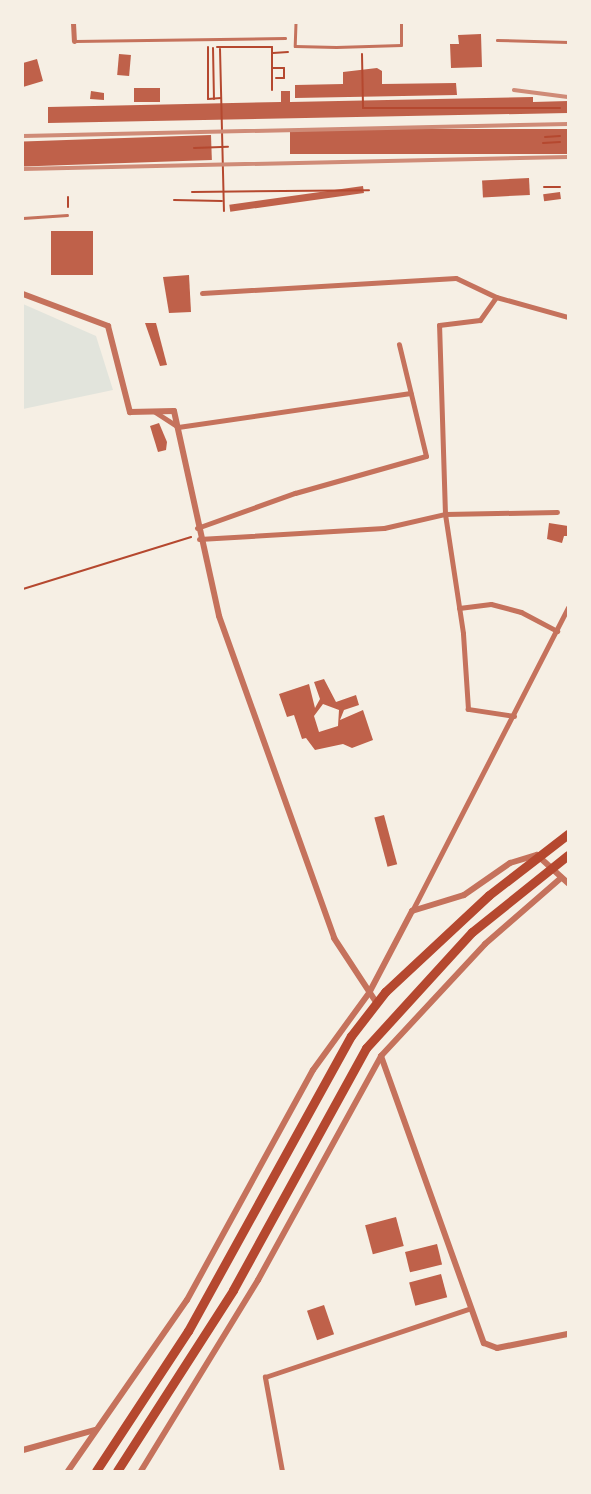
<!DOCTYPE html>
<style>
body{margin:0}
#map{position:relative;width:591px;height:1494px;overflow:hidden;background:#f6efe4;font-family:"Asap Condensed",sans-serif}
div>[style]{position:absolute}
.green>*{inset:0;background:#e2e4dc}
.building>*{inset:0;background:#bf614a;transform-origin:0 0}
.path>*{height:2px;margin:-1px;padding:0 1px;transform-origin:1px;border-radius:1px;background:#b5482f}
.service>*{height:2.5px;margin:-1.25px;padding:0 1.25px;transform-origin:1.25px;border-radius:1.25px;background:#c5725c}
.minor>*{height:5px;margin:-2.5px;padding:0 2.5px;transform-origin:2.5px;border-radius:2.5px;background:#c5725c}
.tertiary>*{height:6px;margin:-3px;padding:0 3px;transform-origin:3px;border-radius:3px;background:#c5725c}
.trunk>*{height:9px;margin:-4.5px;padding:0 4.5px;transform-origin:4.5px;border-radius:4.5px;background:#b5482f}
.rail>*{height:3.5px;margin:-1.75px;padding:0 1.75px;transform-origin:1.75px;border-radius:1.75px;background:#cf8b77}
span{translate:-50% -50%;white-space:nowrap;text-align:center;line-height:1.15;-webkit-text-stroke:5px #f6efe4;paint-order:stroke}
.frame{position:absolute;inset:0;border:24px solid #f6efe4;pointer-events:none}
</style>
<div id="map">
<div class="green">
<div style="clip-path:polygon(23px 304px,96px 336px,113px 390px,23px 409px)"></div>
</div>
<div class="building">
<div style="clip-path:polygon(481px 34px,482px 67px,451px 68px,450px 44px,459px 44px,458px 35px)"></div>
<div style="left:119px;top:54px;width:12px;height:21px;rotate:5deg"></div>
<div style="clip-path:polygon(37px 59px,43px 81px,23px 87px,23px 63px)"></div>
<div style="clip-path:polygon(377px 68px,382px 71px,382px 84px,456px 83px,457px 95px,295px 98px,295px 85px,343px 84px,343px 72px)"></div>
<div style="left:134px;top:88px;width:26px;height:14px"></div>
<div style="clip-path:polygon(91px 91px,104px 93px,104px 100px,90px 99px)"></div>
<div style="clip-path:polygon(281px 91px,290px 91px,290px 102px,533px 97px,533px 102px,568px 101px,568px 113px,48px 123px,48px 107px,281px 102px)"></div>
<div style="left:568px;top:129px;width:25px;height:278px;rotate:90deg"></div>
<div style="left:211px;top:135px;width:25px;height:188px;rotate:88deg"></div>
<div style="left:529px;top:178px;width:17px;height:47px;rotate:87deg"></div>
<div style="left:363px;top:186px;width:7px;height:135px;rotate:82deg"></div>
<div style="left:560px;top:192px;width:7px;height:17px;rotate:82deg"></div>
<div style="left:51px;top:231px;width:42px;height:44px"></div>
<div style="clip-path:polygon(189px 275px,191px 312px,169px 313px,163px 277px)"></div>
<div style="clip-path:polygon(145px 323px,156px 323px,167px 365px,160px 366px)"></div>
<div style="clip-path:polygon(159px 423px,167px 442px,166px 450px,158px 452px,150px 426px)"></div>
<div style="clip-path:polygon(549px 523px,568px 526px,568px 536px,564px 536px,562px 543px,547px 539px)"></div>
<div style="clip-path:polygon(evenodd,324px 679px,336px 702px,356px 695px,359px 705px,344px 710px,340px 720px,363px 710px,373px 740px,352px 748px,343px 744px,315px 750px,306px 738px,302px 739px,294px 715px,287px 717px,279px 694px,309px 684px,315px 708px,320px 699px,314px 682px,324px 679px,323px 704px,339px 710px,338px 726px,319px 732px,314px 716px,323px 704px)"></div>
<div style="left:384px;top:815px;width:51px;height:10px;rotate:75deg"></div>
<div style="left:396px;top:1217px;width:30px;height:32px;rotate:75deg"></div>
<div style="left:437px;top:1244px;width:21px;height:33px;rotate:76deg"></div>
<div style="left:441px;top:1274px;width:24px;height:33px;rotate:75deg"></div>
<div style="left:324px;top:1305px;width:31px;height:18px;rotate:71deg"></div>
</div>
<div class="path">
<div style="left:208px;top:47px;width:52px;rotate:90deg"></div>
<div style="left:208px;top:99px;width:13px;rotate:-4deg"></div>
<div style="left:217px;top:47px;width:55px"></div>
<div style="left:272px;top:47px;width:43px;rotate:90deg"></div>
<div style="left:213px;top:48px;width:51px;rotate:88.9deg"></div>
<div style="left:220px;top:49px;width:162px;rotate:88.6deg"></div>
<div style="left:273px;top:53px;width:15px;rotate:-4deg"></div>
<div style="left:362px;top:54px;width:54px;rotate:88.9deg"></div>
<div style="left:363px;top:108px;width:197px"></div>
<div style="left:273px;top:68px;width:11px"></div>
<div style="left:284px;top:68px;width:10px;rotate:90deg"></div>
<div style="left:284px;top:78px;width:8px;rotate:180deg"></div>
<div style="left:545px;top:137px;width:15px;rotate:-4deg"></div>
<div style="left:543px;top:143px;width:17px;rotate:-3deg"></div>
<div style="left:194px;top:148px;width:34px;rotate:-2deg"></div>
<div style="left:544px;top:187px;width:16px"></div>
<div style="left:192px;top:192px;width:177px;rotate:-0.6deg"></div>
<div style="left:68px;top:197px;width:10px;rotate:90deg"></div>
<div style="left:174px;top:200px;width:48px;rotate:1.2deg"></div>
<div style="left:23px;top:589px;width:176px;rotate:-17.2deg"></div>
</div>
<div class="service">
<div style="left:296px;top:23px;width:23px;rotate:92deg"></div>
<div style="left:295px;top:46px;width:41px;rotate:1.4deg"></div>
<div style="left:336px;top:47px;width:65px;rotate:-1.8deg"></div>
<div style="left:401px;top:45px;width:22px;rotate:-90deg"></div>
<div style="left:497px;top:40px;width:71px;rotate:1.6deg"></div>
<div style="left:75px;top:41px;width:210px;rotate:-0.8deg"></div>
<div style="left:23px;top:218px;width:44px;rotate:-3.9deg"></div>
</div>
<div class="minor">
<div style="left:73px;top:23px;width:18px;rotate:87deg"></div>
<div style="left:202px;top:293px;width:254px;rotate:-3.4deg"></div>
<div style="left:456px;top:278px;width:44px;rotate:25.4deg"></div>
<div style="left:155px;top:412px;width:27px;rotate:33deg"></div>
<div style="left:178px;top:427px;width:235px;rotate:-8.3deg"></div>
<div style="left:197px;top:528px;width:104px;rotate:-19.7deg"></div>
<div style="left:295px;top:493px;width:136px;rotate:-15.8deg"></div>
<div style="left:426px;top:456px;width:115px;rotate:-103.6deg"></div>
<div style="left:199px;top:539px;width:185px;rotate:-3.4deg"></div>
<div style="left:384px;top:528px;width:63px;rotate:-12.9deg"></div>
<div style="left:445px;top:514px;width:189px;rotate:-91.8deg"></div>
<div style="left:439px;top:325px;width:41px;rotate:-7deg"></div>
<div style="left:480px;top:320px;width:28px;rotate:-55deg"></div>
<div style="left:496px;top:297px;width:75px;rotate:15.5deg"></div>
<div style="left:459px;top:608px;width:32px;rotate:-7deg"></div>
<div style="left:491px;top:604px;width:31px;rotate:15deg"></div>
<div style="left:521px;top:612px;width:41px;rotate:27.8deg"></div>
<div style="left:514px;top:716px;width:47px;rotate:-171.3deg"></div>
<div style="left:468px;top:709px;width:76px;rotate:-93.8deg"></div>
<div style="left:463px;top:633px;width:120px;rotate:-98.6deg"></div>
<div style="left:445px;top:514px;width:112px;rotate:-1deg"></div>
<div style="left:412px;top:911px;width:341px;rotate:-62.8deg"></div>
<div style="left:282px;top:1471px;width:96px;rotate:-100.3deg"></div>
<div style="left:265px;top:1377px;width:217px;rotate:-18.5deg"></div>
</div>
<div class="tertiary">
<div style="left:23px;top:294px;width:91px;rotate:20.6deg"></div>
<div style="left:108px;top:326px;width:89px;rotate:75.7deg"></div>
<div style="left:130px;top:412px;width:44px;rotate:-1.3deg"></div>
<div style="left:174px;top:411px;width:210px;rotate:77.6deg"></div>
<div style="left:219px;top:616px;width:342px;rotate:70.3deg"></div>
<div style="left:334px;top:938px;width:77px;rotate:56.7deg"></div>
<div style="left:381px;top:1056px;width:305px;rotate:70.3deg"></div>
<div style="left:484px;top:1343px;width:14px;rotate:21deg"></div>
<div style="left:497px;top:1348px;width:72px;rotate:-11.2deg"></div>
<div style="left:23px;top:1450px;width:75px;rotate:-15.5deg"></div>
<div style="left:68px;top:1471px;width:208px;rotate:-55.2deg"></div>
<div style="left:187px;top:1300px;width:262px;rotate:-61.3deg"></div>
<div style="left:313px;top:1070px;width:95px;rotate:-54deg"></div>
<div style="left:369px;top:993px;width:93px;rotate:-62.3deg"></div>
<div style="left:412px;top:911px;width:54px;rotate:-17.1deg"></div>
<div style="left:464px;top:895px;width:56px;rotate:-34.8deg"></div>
<div style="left:510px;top:863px;width:28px;rotate:-17deg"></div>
<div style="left:537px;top:855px;width:42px;rotate:42.1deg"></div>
<div style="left:141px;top:1471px;width:224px;rotate:-58.5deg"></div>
<div style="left:258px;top:1280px;width:256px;rotate:-61.2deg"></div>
<div style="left:381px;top:1056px;width:153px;rotate:-47.1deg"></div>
<div style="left:485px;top:944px;width:101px;rotate:-41deg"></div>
</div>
<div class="trunk">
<div style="left:96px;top:1471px;width:168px;rotate:-56.7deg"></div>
<div style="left:188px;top:1331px;width:337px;rotate:-61.1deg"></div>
<div style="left:351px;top:1036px;width:56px;rotate:-52.3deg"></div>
<div style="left:385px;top:992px;width:142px;rotate:-43deg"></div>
<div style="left:489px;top:895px;width:100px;rotate:-37.7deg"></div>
<div style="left:117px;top:1471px;width:215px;rotate:-57.3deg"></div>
<div style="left:233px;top:1290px;width:276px;rotate:-61.2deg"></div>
<div style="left:366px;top:1048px;width:157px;rotate:-47.6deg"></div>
<div style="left:472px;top:932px;width:123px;rotate:-38.7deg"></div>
</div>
<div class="rail">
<div style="left:514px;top:90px;width:54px;rotate:7.4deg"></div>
<div style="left:23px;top:136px;width:545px;rotate:-1.26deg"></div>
<div style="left:23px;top:169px;width:545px;rotate:-1.26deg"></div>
</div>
<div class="frame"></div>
</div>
